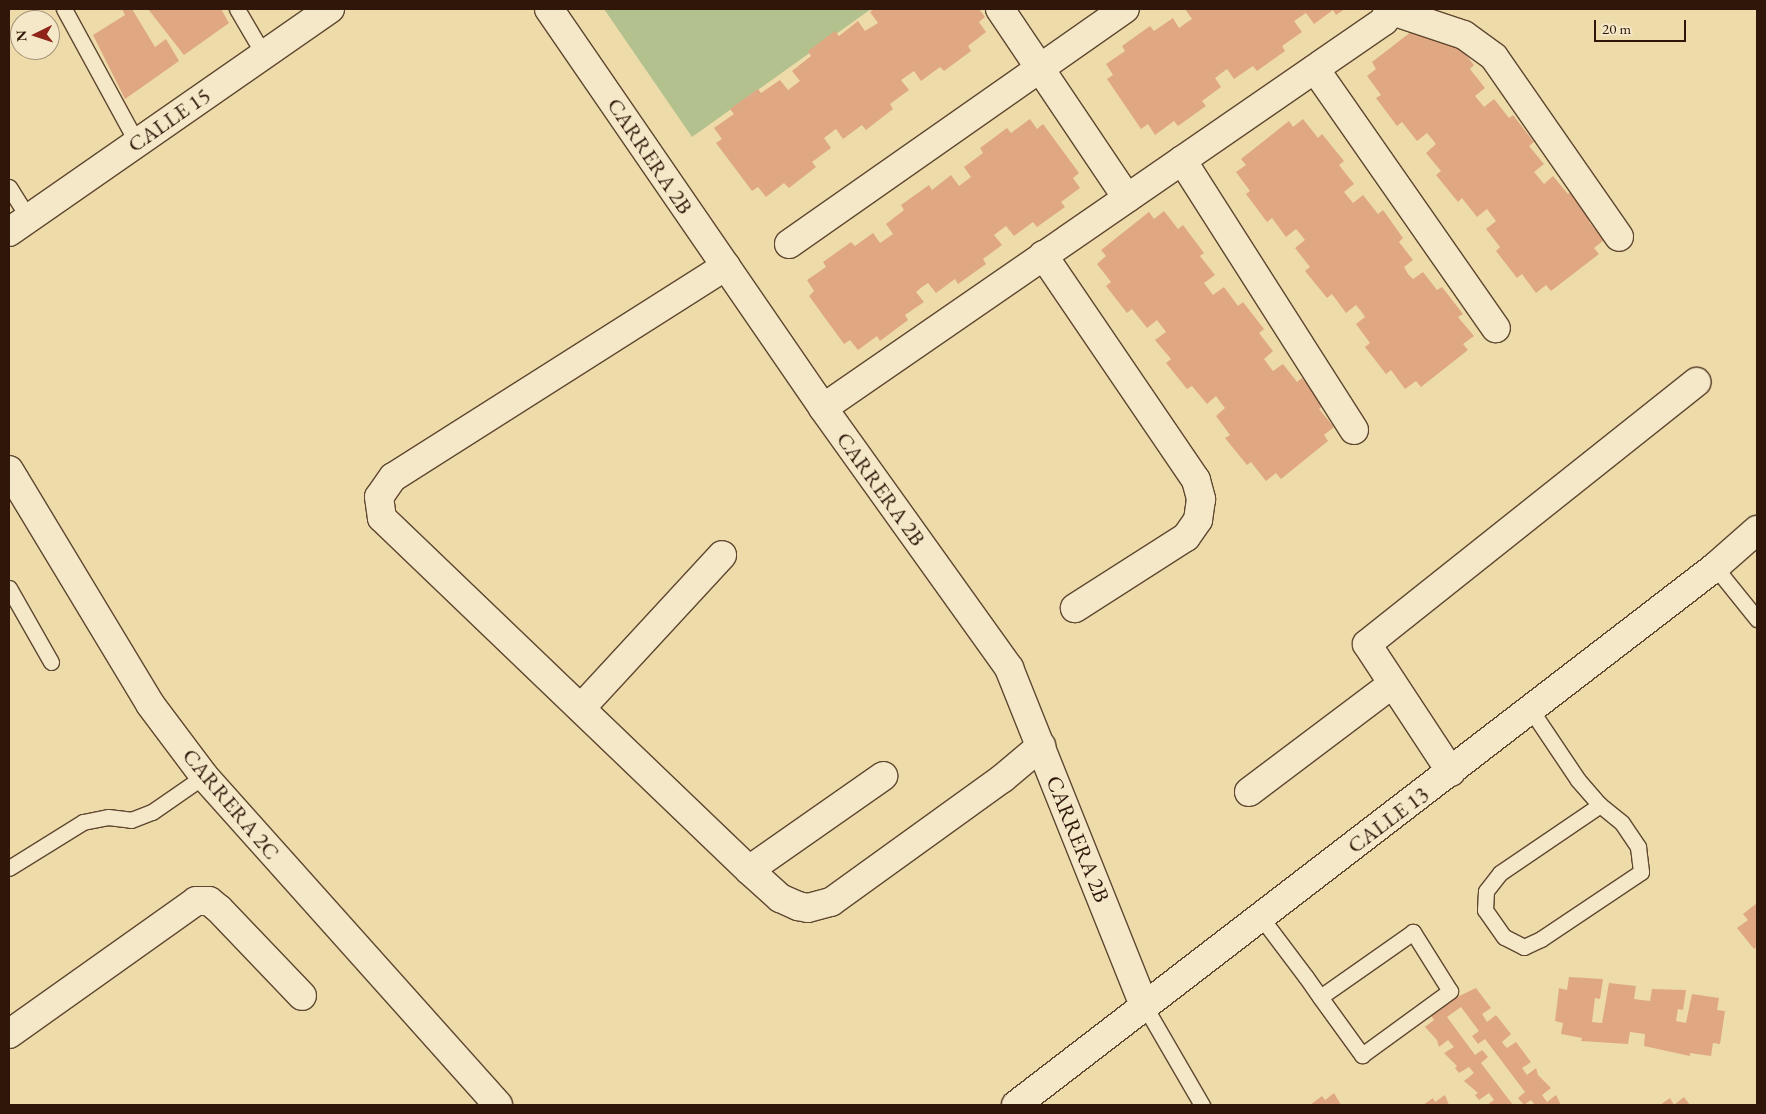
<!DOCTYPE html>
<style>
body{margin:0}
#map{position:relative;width:1766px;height:1114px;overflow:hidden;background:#eedbaa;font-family:"EB Garamond",serif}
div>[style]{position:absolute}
.green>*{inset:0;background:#b2c18d}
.building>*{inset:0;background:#dfa883}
.roads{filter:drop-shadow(1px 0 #5f4730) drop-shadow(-1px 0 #5f4730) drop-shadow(0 1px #5f4730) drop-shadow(0 -1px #5f4730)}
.lane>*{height:15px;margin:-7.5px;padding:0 7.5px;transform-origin:7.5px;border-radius:7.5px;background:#f4e8c8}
.street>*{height:28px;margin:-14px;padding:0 14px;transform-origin:14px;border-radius:14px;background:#f4e8c8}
.secondary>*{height:28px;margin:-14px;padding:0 14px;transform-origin:14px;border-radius:14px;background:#f4e8c8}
span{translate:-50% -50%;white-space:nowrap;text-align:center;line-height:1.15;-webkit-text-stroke:4.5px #f4e8c8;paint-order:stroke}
.street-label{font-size:22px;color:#2f1608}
.frame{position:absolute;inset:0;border:10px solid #2f1608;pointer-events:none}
.north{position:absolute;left:10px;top:10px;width:50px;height:50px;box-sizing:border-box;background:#f4e8c8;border:1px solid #a5947b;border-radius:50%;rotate:266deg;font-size:14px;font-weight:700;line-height:20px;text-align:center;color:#2f1608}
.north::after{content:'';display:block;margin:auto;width:18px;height:22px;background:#8f2418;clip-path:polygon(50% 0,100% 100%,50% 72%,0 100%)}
.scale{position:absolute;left:1594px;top:20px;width:92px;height:22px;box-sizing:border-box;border:2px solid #2f1608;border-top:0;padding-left:6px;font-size:15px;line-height:18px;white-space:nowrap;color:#2f1608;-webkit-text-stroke:4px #f4e8c8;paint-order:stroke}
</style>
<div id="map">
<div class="green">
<div style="clip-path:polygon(604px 9px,871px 9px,692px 137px)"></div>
</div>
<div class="building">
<div style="clip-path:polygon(122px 9px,132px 9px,155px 47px,166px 39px,179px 61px,125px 99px,93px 35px,125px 15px)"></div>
<div style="clip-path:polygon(148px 9px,221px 9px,229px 23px,184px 55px)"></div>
<div style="clip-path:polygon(874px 9px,979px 9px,985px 17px,979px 22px,986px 32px,968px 46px,971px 51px,944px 71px,940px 67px,921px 81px,914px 71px,901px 80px,909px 90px,890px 104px,893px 109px,866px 130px,862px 125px,843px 139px,836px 129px,824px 138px,831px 148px,812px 162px,816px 167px,789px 188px,784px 183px,766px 197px,758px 187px,752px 191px,716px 143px,722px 139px,714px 128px,734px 114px,730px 109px,758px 89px,761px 93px,780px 80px,788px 90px,800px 81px,792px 71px,811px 56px,808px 51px,835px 31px,839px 36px,858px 21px,865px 31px,878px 23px,870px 12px)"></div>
<div style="clip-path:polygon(1185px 9px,1345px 9px,1336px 15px,1333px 10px,1314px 24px,1306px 13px,1294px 21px,1302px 32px,1282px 46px,1285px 51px,1257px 71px,1253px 66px,1234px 79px,1227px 69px,1215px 78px,1221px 87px,1202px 101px,1206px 106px,1178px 126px,1174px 121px,1155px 135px,1148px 124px,1141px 129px,1107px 79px,1113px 75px,1106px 64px,1125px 51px,1122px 46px,1150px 26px,1154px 31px,1173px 18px,1179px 28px,1186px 23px,1192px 19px)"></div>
<div style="clip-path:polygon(1420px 25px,1453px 38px,1474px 65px,1470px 69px,1485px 88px,1475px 96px,1484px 107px,1494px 99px,1509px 118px,1513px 115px,1534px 142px,1529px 146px,1544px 164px,1534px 172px,1544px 184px,1553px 176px,1568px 194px,1572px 191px,1594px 218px,1589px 222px,1604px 240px,1594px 248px,1599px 254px,1551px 291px,1546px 285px,1536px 293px,1522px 274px,1517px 278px,1496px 251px,1500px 247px,1486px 229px,1496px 221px,1487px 209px,1477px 217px,1462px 198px,1458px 202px,1436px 175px,1441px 171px,1426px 153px,1436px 144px,1432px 139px,1427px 133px,1417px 141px,1402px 122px,1397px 126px,1376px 98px,1381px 95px,1367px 76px,1376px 69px,1372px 62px)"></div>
<div style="clip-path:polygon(1030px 119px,1037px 129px,1043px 124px,1079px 173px,1073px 178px,1080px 188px,1061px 202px,1065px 207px,1037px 227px,1033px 222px,1014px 236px,1006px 226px,994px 235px,1002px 245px,983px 259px,986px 264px,958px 284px,955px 279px,936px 293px,928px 283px,922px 287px,916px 292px,924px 302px,905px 315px,908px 320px,880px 341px,877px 336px,858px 350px,850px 340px,844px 344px,809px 296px,814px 291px,807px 280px,826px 267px,823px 262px,851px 242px,855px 246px,873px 233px,880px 243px,893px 234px,886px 224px,904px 210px,901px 205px,929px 185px,932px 190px,951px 175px,959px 186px,971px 177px,964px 167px,983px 153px,980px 148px,1007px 128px,1011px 133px)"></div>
<div style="clip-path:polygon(1303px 119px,1318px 138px,1322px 134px,1344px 161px,1339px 165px,1354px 184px,1344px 192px,1353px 203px,1363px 195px,1378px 214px,1383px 210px,1403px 238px,1399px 242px,1413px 260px,1404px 267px,1408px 274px,1413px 279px,1423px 272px,1437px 290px,1442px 287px,1463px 314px,1458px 317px,1474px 336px,1463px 344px,1468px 350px,1421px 387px,1416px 381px,1405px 389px,1391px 370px,1386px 374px,1365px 347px,1370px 343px,1356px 324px,1365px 317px,1361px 311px,1356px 305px,1346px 313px,1332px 294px,1327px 298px,1305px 271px,1310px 267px,1295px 248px,1305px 240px,1296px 229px,1286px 237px,1272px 218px,1267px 222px,1246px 194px,1250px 191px,1236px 172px,1246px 165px,1241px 159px,1289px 121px,1293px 127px)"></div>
<div style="clip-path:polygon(1164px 211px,1178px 229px,1183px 225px,1204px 253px,1200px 256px,1215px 275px,1204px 283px,1213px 295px,1224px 287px,1238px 306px,1243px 302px,1264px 329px,1259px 333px,1273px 351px,1264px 359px,1273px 371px,1283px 364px,1297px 382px,1302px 378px,1324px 405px,1319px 409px,1334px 427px,1324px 435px,1328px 441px,1281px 479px,1276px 473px,1266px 481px,1251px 462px,1247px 465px,1225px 438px,1230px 435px,1216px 416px,1225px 408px,1221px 403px,1216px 396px,1207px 404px,1192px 386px,1187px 389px,1166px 363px,1171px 359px,1155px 340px,1166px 332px,1157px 320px,1147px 328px,1132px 309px,1127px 313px,1106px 286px,1111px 282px,1097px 264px,1106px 256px,1101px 250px,1149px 212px,1154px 219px)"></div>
<div style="clip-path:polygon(1757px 903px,1757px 947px,1754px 949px,1737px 928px,1748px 920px,1743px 914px)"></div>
<div style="clip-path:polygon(1569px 977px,1603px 979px,1600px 999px,1595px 998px,1592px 1022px,1602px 1023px,1609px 983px,1636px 986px,1634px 999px,1650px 1001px,1652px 989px,1686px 990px,1683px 1010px,1678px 1009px,1676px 1021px,1686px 1023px,1692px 994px,1719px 998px,1717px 1010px,1725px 1011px,1720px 1044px,1713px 1043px,1711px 1056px,1690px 1053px,1690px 1056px,1644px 1046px,1645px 1034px,1630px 1032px,1628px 1044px,1581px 1041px,1582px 1038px,1561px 1034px,1563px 1023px,1555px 1021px,1557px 1005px,1559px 988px,1567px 990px)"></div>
<div style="clip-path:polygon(1476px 988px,1491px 1008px,1482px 1014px,1487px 1022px,1496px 1015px,1511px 1034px,1502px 1042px,1504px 1045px,1507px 1048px,1516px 1042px,1531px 1062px,1522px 1068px,1527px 1075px,1536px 1068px,1538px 1075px,1551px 1088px,1542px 1095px,1547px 1102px,1556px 1095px,1561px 1105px,1535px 1105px,1531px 1100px,1524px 1105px,1518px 1098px,1525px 1092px,1485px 1039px,1478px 1044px,1472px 1036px,1479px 1031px,1461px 1007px,1447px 1017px,1475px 1055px,1482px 1050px,1484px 1052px,1488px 1057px,1481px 1063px,1513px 1105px,1487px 1105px,1494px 1100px,1489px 1093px,1479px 1100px,1475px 1095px,1478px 1093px,1464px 1081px,1474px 1073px,1469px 1067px,1459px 1073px,1455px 1068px,1457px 1066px,1444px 1053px,1454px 1047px,1448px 1040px,1439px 1047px,1437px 1040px,1425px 1027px,1434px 1020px,1431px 1016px,1455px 998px)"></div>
<div style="clip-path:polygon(1334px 1093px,1341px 1105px,1310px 1105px,1322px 1096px,1325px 1100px)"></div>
<div style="clip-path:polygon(1445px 1095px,1449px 1105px,1423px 1105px,1433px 1098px,1435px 1102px)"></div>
<div style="clip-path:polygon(1684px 1097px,1690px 1105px,1660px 1105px,1670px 1098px,1674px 1105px)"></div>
</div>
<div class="roads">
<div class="lane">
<div style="left:64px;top:9px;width:153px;rotate:61.4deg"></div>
<div style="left:237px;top:9px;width:53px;rotate:59.6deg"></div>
<div style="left:9px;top:187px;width:36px;rotate:58deg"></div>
<div style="left:1715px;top:567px;width:67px;rotate:51.1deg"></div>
<div style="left:9px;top:588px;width:85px;rotate:60.4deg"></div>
<div style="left:1531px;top:710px;width:84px;rotate:56.1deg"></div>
<div style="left:1578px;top:780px;width:33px;rotate:49deg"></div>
<div style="left:1600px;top:805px;width:28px;rotate:39deg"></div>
<div style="left:1622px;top:823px;width:29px;rotate:56deg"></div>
<div style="left:1638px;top:847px;width:25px;rotate:83deg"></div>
<div style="left:1641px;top:872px;width:120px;rotate:146.2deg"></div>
<div style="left:1541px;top:939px;width:19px;rotate:155deg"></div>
<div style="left:1524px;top:947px;width:22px;rotate:-153deg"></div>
<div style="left:1504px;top:937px;width:33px;rotate:-125deg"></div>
<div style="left:1485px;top:910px;width:19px;rotate:-87deg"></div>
<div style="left:1486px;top:891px;width:23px;rotate:-52deg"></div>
<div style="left:1500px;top:873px;width:121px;rotate:-34.2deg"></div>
<div style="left:9px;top:868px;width:87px;rotate:-31.9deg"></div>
<div style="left:83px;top:822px;width:25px;rotate:-11deg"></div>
<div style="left:108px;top:817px;width:23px;rotate:7deg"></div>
<div style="left:131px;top:820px;width:22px;rotate:-21deg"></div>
<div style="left:152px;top:812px;width:63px;rotate:-34.7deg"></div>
<div style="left:1260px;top:916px;width:76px;rotate:53deg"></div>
<div style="left:1306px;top:977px;width:24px;rotate:55deg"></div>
<div style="left:1320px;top:997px;width:72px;rotate:54.1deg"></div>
<div style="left:1362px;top:1055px;width:109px;rotate:-36deg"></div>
<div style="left:1450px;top:991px;width:70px;rotate:-122.1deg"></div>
<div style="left:1413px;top:932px;width:113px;rotate:145deg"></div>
<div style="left:1144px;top:1005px;width:116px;rotate:59.9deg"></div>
</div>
<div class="street">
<div style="left:549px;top:9px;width:484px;rotate:55.5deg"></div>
<div style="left:823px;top:408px;width:320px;rotate:54.4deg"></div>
<div style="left:1009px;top:668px;width:363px;rotate:68.2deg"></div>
<div style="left:1000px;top:9px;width:228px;rotate:56.1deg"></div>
<div style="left:1389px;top:10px;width:79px;rotate:18.4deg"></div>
<div style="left:1464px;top:35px;width:37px;rotate:36deg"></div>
<div style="left:1494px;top:57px;width:219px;rotate:55.2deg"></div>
<div style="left:1315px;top:69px;width:316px;rotate:55.1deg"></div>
<div style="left:1182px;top:160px;width:320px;rotate:57.5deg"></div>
<div style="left:789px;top:244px;width:410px;rotate:-35deg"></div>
<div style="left:1043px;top:255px;width:272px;rotate:55.8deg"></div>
<div style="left:1196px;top:480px;width:20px;rotate:75deg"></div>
<div style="left:1201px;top:499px;width:21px;rotate:98deg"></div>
<div style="left:1198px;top:520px;width:21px;rotate:125deg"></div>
<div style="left:1186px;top:537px;width:132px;rotate:147.4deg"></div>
<div style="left:726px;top:266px;width:394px;rotate:147.6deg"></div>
<div style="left:393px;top:477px;width:24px;rotate:125deg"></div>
<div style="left:379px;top:497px;width:21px;rotate:82deg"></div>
<div style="left:382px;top:518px;width:509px;rotate:43.8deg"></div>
<div style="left:749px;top:870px;width:42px;rotate:42.1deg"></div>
<div style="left:780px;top:898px;width:20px;rotate:24deg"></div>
<div style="left:798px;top:906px;width:10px;rotate:11deg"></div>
<div style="left:808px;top:908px;width:24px;rotate:-15deg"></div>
<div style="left:831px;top:902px;width:212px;rotate:-35.8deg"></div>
<div style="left:1003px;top:778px;width:50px;rotate:-40.1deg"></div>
<div style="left:823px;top:408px;width:682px;rotate:-34.6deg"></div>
<div style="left:1384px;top:21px;width:13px;rotate:-67deg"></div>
<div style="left:9px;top:470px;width:273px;rotate:58.9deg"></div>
<div style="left:150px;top:704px;width:90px;rotate:53.1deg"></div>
<div style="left:204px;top:776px;width:441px;rotate:48.2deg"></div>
<div style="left:581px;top:708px;width:208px;rotate:-47.3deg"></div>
<div style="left:1451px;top:772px;width:153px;rotate:-123.3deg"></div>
<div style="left:1367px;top:644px;width:421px;rotate:-38.5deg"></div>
<div style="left:1249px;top:792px;width:178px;rotate:-37deg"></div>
<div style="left:749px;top:870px;width:164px;rotate:-35deg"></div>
<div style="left:9px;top:1034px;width:229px;rotate:-35.4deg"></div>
<div style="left:196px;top:901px;width:13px"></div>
<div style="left:209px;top:901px;width:13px;rotate:39deg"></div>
<div style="left:219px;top:909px;width:120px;rotate:46.3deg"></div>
<div style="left:1016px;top:1105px;width:882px;rotate:-37.58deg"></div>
<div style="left:1715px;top:567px;width:56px;rotate:-41.4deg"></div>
</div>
<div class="secondary">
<div style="left:9px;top:232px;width:391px;rotate:-34.8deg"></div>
</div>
</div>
<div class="street-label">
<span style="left:169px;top:120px;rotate:-35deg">CALLE 15</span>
<span style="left:650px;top:156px;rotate:56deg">CARRERA 2B</span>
<span style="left:881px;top:489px;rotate:54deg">CARRERA 2B</span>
<span style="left:231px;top:804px;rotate:50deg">CARRERA 2C</span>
<span style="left:1388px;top:820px;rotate:-37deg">CALLE 13</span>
<span style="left:1078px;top:839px;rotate:68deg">CARRERA 2B</span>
</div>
<div class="frame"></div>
<div class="north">N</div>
<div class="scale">20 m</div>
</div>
